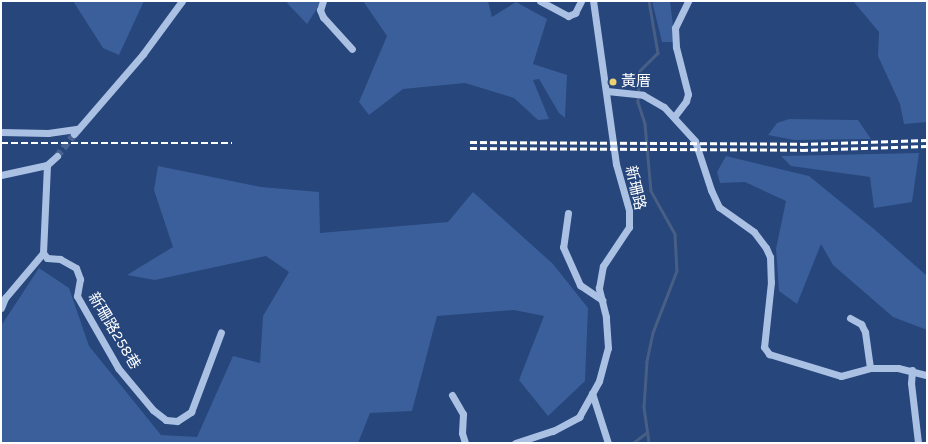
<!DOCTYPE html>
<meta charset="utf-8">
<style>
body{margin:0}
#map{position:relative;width:928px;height:444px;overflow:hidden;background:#26467c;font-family:Karla,"Noto Sans TC",sans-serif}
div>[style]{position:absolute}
.green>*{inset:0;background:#3a5f9a}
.stream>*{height:2.5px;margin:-1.25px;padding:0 1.25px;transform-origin:1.25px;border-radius:1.25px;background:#475e85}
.minor-tunnel>*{height:7px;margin-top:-3.5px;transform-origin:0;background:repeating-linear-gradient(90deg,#476290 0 7px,transparent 0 10.5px)}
.minor>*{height:7px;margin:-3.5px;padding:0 3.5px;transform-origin:3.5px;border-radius:3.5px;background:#abc1e4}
.rail>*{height:2.5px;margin-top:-1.25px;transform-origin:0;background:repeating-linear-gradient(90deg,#fff 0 7px,transparent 0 10px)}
.dots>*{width:11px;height:11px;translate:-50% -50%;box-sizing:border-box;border:2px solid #26467c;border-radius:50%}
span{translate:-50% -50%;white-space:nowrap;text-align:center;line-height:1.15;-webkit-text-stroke:3px #26467c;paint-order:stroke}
.poi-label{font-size:15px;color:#fff}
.left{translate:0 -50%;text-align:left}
.street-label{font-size:15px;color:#fff}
.frame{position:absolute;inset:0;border:2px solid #fff;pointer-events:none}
</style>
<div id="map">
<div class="green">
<div style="clip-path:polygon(73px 1px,144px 1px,119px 55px,103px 48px)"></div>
<div style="clip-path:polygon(288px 1px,322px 1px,307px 24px,287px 3px)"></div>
<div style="clip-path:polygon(363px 1px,488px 1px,492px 17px,516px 2px,547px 19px,533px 64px,567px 75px,565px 118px,559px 113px,539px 79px,533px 80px,549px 119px,538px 120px,514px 98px,465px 83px,403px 89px,369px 115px,359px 102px,387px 36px)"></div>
<div style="clip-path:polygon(652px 1px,670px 1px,675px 42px,662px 42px)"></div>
<div style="clip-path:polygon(853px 1px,927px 1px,927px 122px,904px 124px,900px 104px,878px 56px,879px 32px)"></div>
<div style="clip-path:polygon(789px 119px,858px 120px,871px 139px,794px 140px,768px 135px,777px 123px)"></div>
<div style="clip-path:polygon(919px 153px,912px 202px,874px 208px,870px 177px,791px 166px,781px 156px)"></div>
<div style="clip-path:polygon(726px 156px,809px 176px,874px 229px,927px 276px,927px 330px,893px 317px,833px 265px,821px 244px,797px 304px,779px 291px,776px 249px,786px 201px,745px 182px,720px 183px,717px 172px)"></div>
<div style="clip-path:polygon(158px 166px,261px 187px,319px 192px,320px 233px,448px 222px,473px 192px,553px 264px,588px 308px,585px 381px,548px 416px,519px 380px,544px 316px,514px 310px,437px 316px,412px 411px,370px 413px,358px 443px,1px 443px,1px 326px,39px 268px,69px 288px,89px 346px,161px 435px,197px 437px,233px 356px,260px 363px,263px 316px,289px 272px,266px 256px,155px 280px,127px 275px,173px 247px,154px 190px)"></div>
</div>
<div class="stream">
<div style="left:649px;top:1px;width:53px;rotate:80.2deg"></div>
<div style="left:658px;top:53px;width:25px;rotate:135deg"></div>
<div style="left:640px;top:71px;width:31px;rotate:94deg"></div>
<div style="left:638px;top:102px;width:23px;rotate:72deg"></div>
<div style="left:645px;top:124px;width:67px;rotate:84.9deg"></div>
<div style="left:651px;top:191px;width:49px;rotate:60.8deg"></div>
<div style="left:675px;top:234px;width:37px;rotate:87deg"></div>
<div style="left:677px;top:271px;width:66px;rotate:111.2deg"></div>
<div style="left:653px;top:333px;width:30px;rotate:102deg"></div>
<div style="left:647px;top:362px;width:45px;rotate:93.8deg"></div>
<div style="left:644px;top:407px;width:36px;rotate:82deg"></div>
<div style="left:633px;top:443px;width:18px;rotate:-38deg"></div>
</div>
<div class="minor-tunnel">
<div style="left:57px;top:156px;width:28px;rotate:-52deg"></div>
</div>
<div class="minor">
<div style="left:323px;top:1px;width:9px;rotate:108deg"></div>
<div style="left:320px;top:10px;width:8px;rotate:67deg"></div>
<div style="left:323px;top:17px;width:43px;rotate:47.8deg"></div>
<div style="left:540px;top:1px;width:32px;rotate:28deg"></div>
<div style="left:568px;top:16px;width:8px;rotate:-23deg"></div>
<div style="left:575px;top:13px;width:13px;rotate:-63deg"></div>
<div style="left:607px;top:91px;width:36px;rotate:6deg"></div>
<div style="left:643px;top:95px;width:24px;rotate:30deg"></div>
<div style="left:664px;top:107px;width:46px;rotate:47.6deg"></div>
<div style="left:695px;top:141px;width:52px;rotate:71.9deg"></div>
<div style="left:711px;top:190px;width:19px;rotate:65deg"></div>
<div style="left:719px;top:207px;width:43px;rotate:35.5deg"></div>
<div style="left:754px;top:232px;width:20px;rotate:53deg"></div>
<div style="left:766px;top:248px;width:10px;rotate:66deg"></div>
<div style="left:770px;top:257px;width:25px;rotate:88deg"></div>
<div style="left:771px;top:282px;width:65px;rotate:96.1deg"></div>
<div style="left:764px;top:347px;width:9px;rotate:54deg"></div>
<div style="left:769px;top:354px;width:75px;rotate:17deg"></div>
<div style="left:841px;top:376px;width:30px;rotate:-15deg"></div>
<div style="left:870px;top:368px;width:28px"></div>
<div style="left:898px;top:368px;width:30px;rotate:14deg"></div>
<div style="left:674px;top:117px;width:20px;rotate:-53deg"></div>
<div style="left:686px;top:101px;width:7px;rotate:-74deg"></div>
<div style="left:688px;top:94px;width:49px;rotate:-104.3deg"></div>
<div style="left:676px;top:47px;width:19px;rotate:-93deg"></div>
<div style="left:675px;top:28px;width:30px;rotate:-64deg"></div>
<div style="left:1px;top:132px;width:47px;rotate:1.2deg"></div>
<div style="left:48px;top:133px;width:30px;rotate:-8deg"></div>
<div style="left:74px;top:134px;width:106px;rotate:-49.2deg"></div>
<div style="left:143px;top:54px;width:66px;rotate:-53.7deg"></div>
<div style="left:57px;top:156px;width:13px;rotate:138deg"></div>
<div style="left:47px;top:165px;width:88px;rotate:92.6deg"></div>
<div style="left:43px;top:253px;width:6px;rotate:51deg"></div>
<div style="left:47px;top:258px;width:13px;rotate:4deg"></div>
<div style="left:60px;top:259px;width:18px;rotate:29deg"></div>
<div style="left:76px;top:268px;width:12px;rotate:70deg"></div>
<div style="left:80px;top:279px;width:17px;rotate:100deg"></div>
<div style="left:77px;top:296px;width:83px;rotate:60.3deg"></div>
<div style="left:118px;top:368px;width:55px;rotate:50.2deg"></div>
<div style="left:153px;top:410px;width:16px;rotate:38deg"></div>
<div style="left:166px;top:420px;width:11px;rotate:5deg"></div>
<div style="left:177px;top:421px;width:17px;rotate:-33deg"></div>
<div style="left:191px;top:412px;width:85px;rotate:-69.4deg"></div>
<div style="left:1px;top:175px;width:47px;rotate:-12.3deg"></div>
<div style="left:568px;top:213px;width:34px;rotate:98deg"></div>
<div style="left:563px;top:247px;width:42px;rotate:65.9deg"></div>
<div style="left:580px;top:285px;width:27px;rotate:34deg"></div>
<div style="left:1px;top:308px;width:11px;rotate:-68deg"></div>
<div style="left:5px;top:298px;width:59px;rotate:-49.8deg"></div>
<div style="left:850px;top:318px;width:13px;rotate:29deg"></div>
<div style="left:861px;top:324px;width:9px;rotate:63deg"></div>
<div style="left:865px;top:332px;width:36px;rotate:82deg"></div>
<div style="left:912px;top:370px;width:13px;rotate:94deg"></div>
<div style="left:911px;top:383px;width:60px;rotate:83.3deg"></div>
<div style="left:592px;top:393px;width:52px;rotate:72.3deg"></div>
<div style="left:452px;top:395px;width:22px;rotate:60deg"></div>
<div style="left:463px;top:414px;width:19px;rotate:93deg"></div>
<div style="left:462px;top:433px;width:10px;rotate:73deg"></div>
<div style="left:515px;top:443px;width:40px;rotate:-18deg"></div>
<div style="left:553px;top:431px;width:30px;rotate:-28deg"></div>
<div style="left:579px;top:417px;width:41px;rotate:-60.9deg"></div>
<div style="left:599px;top:381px;width:34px;rotate:-75deg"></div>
<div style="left:608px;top:348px;width:31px;rotate:-94deg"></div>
<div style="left:606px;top:317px;width:30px;rotate:-104deg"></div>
<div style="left:599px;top:288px;width:22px;rotate:-80deg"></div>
<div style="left:603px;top:266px;width:47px;rotate:-56.3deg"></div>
<div style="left:629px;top:227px;width:17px;rotate:-90deg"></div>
<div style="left:629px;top:210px;width:48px;rotate:-105.8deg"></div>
<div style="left:616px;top:164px;width:165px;rotate:-98deg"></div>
</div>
<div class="rail">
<div style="left:470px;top:142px;width:331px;rotate:0.3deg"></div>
<div style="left:801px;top:144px;width:126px;rotate:-1.8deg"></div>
<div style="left:1px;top:143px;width:231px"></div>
<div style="left:470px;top:148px;width:331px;rotate:0.3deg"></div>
<div style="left:801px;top:150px;width:126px;rotate:-1.8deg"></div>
</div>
<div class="dots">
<div style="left:613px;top:82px;background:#edd171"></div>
</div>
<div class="poi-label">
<span class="left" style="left:621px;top:82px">黃厝</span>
</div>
<div class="street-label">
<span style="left:635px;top:188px;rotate:77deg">新珊路</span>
<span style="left:114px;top:331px;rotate:59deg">新珊路258巷</span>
</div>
<div class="frame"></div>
</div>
